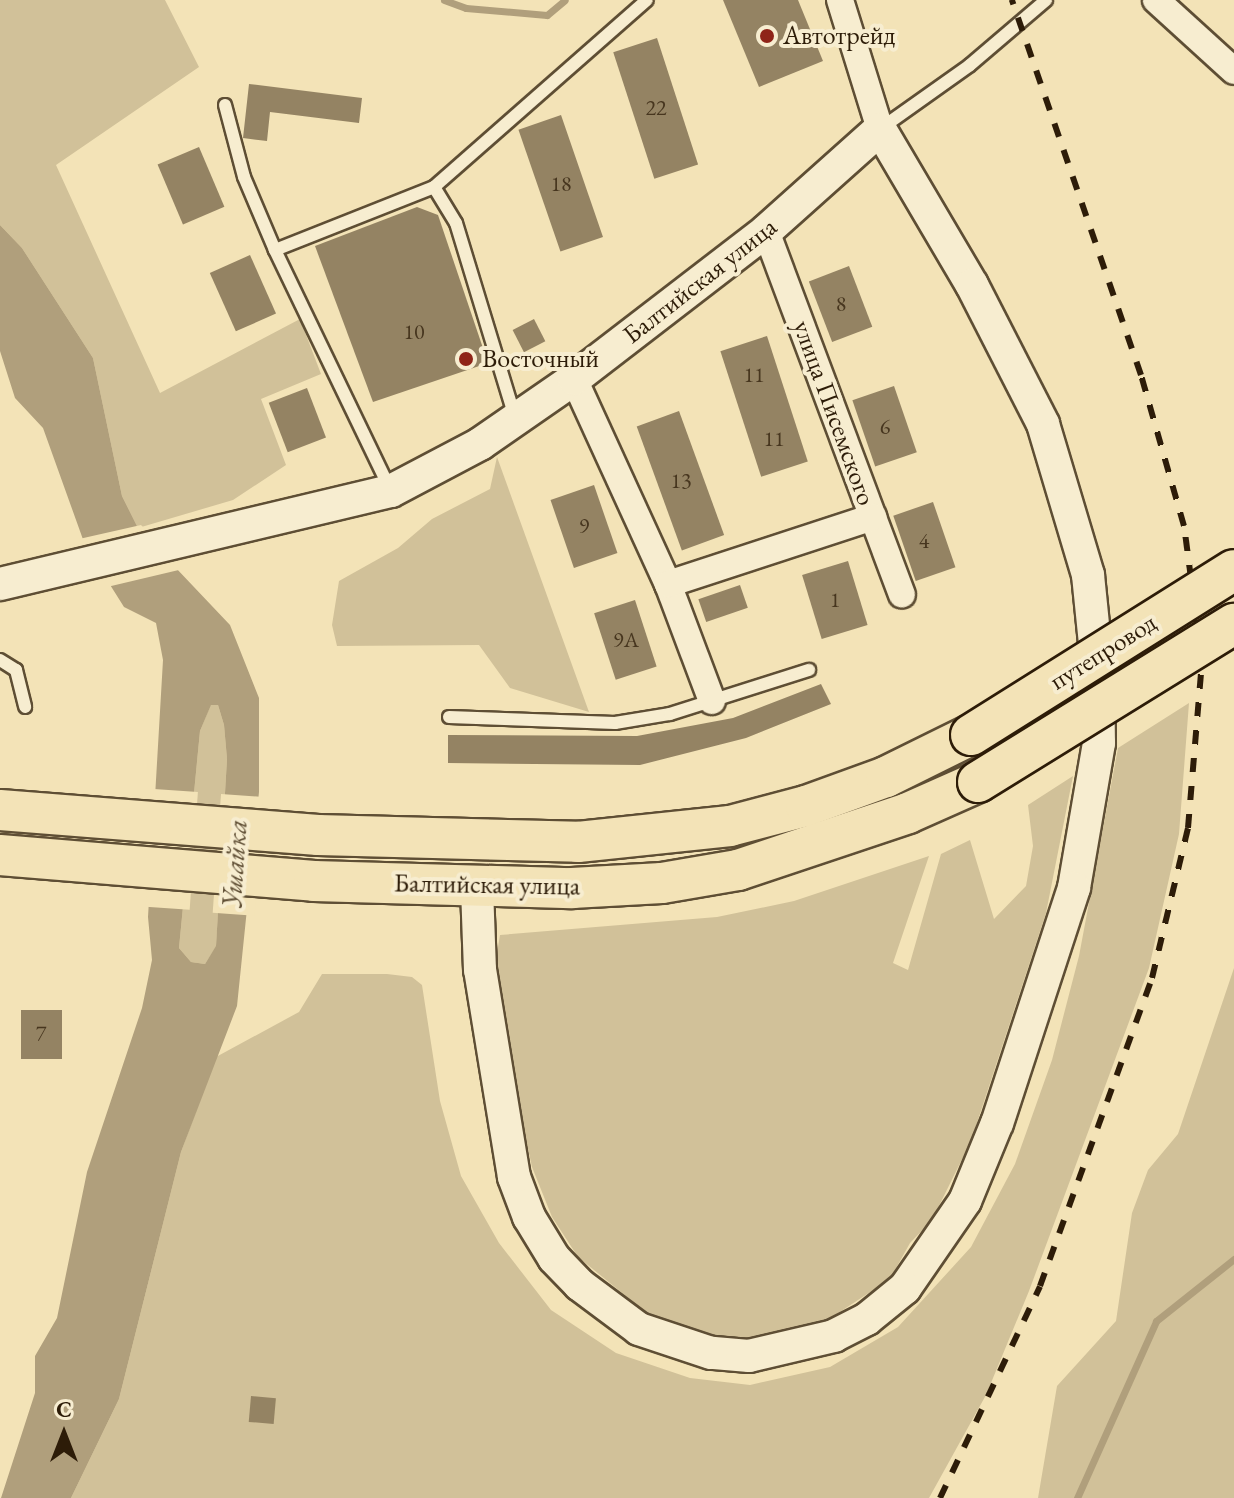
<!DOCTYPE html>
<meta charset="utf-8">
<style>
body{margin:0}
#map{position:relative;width:1234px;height:1498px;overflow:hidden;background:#f3e3b7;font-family:"EB Garamond",serif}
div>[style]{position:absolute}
.green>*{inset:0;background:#d1c199}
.water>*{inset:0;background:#b09f7c}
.pier>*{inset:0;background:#f3e3b7;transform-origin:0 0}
.stream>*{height:7px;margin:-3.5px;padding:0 3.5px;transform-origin:3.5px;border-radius:3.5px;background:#b09f7c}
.building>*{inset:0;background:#948363;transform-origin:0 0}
.roads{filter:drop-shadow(2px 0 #5e4e34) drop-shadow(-2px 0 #5e4e34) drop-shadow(0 2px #5e4e34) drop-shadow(0 -2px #5e4e34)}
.service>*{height:12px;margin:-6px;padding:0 6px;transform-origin:6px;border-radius:6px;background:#f7edd0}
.minor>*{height:26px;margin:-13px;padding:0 13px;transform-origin:13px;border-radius:13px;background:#f7edd0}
.tertiary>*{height:32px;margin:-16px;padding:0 16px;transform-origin:16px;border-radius:16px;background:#f7edd0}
.primary>*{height:40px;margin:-20px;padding:0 20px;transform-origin:20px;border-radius:20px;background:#f3e3b7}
.rail>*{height:6px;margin-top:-3px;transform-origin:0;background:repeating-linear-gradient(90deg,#2d1c08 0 14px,transparent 0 28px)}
.bridges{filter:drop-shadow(2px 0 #2d1c08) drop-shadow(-2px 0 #2d1c08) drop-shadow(0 2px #2d1c08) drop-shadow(0 -2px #2d1c08)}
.primary-bridge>*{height:40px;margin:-20px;padding:0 20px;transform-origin:20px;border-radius:20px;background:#f3e3b7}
.dots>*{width:22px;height:22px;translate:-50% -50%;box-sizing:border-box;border:4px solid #f7edd0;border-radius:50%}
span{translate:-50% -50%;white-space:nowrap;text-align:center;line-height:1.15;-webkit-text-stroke:8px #f7edd0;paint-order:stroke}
.number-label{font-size:22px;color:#47361f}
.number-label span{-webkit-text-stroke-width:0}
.poi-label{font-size:26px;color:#2d1c08}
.left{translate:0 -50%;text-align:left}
.street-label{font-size:26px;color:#2d1c08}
.water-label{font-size:28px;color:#615036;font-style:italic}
.north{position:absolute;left:24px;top:1394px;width:80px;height:80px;-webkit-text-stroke:6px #f7edd0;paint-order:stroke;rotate:0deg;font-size:22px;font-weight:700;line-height:32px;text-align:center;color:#2d1c08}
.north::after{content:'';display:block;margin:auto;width:28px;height:36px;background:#2d1c08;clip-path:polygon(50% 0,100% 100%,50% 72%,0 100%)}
</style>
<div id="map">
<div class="green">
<div style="clip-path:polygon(0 0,165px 0,199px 67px,56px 165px,160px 393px,300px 319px,321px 374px,261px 399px,286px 465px,233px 500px,138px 528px,122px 496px,93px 358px,22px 248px,0 225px)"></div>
<div style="clip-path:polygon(497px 457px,589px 712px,510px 688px,479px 645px,337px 646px,332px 625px,339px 581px,398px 548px,432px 519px,490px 489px)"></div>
<div style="clip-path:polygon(1189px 703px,1179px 834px,1149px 968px,1029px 1291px,986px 1395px,929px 1498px,71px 1498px,119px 1399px,181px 1152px,216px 1057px,299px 1012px,322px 974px,387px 974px,412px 977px,422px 985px,440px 1101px,461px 1176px,499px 1243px,551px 1310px,616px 1353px,690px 1378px,750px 1385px,830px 1367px,898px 1327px,971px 1247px,1015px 1164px,1052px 1060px,1079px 956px,1118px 748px)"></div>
<div style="clip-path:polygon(211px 704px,218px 705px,224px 725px,227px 759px,216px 947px,205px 964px,191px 962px,179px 948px,200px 731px)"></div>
<div style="clip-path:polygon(1073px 776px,1046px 913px,971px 1141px,932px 1220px,910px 1243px,890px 1279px,826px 1321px,757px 1338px,718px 1336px,648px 1314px,578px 1257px,552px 1217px,532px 1167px,492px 983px,500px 935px,717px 917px,794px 901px,929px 856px,893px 963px,908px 970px,941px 854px,970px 840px,994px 919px,1026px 886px,1033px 846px,1028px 805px)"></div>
<div style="clip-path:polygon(1234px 968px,1234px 1498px,1038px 1498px,1057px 1386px,1116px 1321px,1132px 1213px,1148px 1170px,1178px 1134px)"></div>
</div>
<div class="water">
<div style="clip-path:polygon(evenodd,0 225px,22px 248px,93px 358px,122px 496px,138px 528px,230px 625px,259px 698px,259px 792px,237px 1006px,181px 1152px,119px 1399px,71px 1498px,1px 1498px,35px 1393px,35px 1356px,57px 1318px,87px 1172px,142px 1008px,152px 960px,148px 917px,163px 660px,156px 623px,124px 607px,85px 545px,43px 428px,15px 398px,0 351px,0 225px,211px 705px,218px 705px,224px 725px,227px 759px,216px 946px,205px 964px,191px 962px,179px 948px,200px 731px,211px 705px)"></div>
</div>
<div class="pier">
<div style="clip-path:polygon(141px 525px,183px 569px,107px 587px,79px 539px)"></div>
<div style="left:154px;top:789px;width:44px;height:118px;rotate:4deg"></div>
<div style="left:221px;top:794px;width:42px;height:119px;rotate:4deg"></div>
</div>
<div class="stream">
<div style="left:444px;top:0;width:23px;rotate:20deg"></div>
<div style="left:466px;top:8px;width:81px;rotate:4.9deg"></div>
<div style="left:547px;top:15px;width:23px;rotate:-40deg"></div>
<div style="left:1077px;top:1498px;width:194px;rotate:-65.9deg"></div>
<div style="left:1156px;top:1321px;width:100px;rotate:-38.5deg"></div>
</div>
<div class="building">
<div style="clip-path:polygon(723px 0,798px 0,823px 61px,759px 87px)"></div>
<div style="left:657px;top:38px;width:133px;height:46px;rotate:72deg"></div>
<div style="clip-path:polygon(249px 84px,362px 98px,359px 123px,270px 112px,267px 141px,243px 138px)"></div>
<div style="left:561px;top:115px;width:129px;height:45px;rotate:71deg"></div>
<div style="left:199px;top:147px;width:65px;height:45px;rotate:67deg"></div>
<div style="clip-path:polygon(417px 207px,438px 215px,488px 363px,373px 402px,315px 246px)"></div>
<div style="left:250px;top:255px;width:64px;height:44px;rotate:66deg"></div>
<div style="left:849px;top:266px;width:65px;height:43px;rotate:69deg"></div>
<div style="left:534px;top:319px;width:25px;height:24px;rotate:63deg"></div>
<div style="left:767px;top:336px;width:132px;height:49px;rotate:72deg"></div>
<div style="left:894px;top:386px;width:70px;height:44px;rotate:71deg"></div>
<div style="left:307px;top:388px;width:53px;height:41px;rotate:69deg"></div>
<div style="left:679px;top:411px;width:132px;height:45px;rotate:70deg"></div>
<div style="left:594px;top:485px;width:72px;height:46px;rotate:71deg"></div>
<div style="left:933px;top:502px;width:69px;height:42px;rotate:71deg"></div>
<div style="left:848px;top:561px;width:67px;height:48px;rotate:73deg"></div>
<div style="left:740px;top:585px;width:24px;height:44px;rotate:71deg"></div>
<div style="left:635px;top:600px;width:70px;height:43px;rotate:72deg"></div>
<div style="clip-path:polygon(821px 684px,831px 704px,746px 738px,640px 765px,448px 763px,448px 735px,637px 736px,733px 718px)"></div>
<div style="left:21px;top:1010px;width:41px;height:49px"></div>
<div style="left:251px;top:1396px;width:25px;height:26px;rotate:5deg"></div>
</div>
<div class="roads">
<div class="service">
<div style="left:225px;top:105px;width:74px;rotate:75.2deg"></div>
<div style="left:244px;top:177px;width:79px;rotate:67deg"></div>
<div style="left:275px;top:250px;width:267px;rotate:64.3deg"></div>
<div style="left:880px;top:129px;width:110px;rotate:-35.4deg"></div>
<div style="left:970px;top:65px;width:100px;rotate:-40.5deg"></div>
<div style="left:434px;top:187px;width:42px;rotate:58.6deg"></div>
<div style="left:456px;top:223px;width:203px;rotate:73.1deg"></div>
<div style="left:275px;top:250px;width:171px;rotate:-21.6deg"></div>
<div style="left:434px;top:187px;width:283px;rotate:-41.3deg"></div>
<div style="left:0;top:660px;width:19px;rotate:32deg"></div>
<div style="left:16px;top:670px;width:38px;rotate:76deg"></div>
<div style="left:449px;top:717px;width:166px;rotate:2.1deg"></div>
<div style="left:615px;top:723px;width:56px;rotate:-9.3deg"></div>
<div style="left:670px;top:714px;width:146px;rotate:-17.6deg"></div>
</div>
<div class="minor">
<div style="left:840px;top:0;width:135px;rotate:72.8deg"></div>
<div style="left:1156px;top:0;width:105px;rotate:42.3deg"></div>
<div style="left:766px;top:231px;width:388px;rotate:69.5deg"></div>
<div style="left:574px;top:379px;width:226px;rotate:65.4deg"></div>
<div style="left:668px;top:584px;width:125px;rotate:69.4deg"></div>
<div style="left:668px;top:584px;width:216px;rotate:-18.1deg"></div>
</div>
<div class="tertiary">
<div style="left:0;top:584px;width:402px;rotate:-13.4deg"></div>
<div style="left:391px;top:491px;width:101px;rotate:-27.8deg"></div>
<div style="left:480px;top:444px;width:114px;rotate:-34.7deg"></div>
<div style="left:574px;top:379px;width:242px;rotate:-37.6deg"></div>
<div style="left:766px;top:231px;width:153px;rotate:-41.8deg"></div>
<div style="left:880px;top:129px;width:181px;rotate:59.5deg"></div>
<div style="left:972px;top:285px;width:156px;rotate:62.9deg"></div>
<div style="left:1043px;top:424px;width:158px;rotate:73.4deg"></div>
<div style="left:1088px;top:575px;width:99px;rotate:84.2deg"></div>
<div style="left:1098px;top:673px;width:70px;rotate:89.2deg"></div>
<div style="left:1099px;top:743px;width:147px;rotate:99.8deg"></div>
<div style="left:1074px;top:888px;width:247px;rotate:108.1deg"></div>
<div style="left:997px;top:1123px;width:84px;rotate:112.3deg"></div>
<div style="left:965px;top:1201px;width:106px;rotate:124.6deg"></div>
<div style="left:905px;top:1288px;width:49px;rotate:140.8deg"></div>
<div style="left:867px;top:1319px;width:37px;rotate:153deg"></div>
<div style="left:834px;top:1336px;width:87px;rotate:166.8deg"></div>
<div style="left:749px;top:1356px;width:38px;rotate:-175deg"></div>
<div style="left:711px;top:1353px;width:76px;rotate:-161.6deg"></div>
<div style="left:639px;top:1329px;width:74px;rotate:-143.3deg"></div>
<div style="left:580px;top:1285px;width:37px;rotate:-134deg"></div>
<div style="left:554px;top:1258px;width:48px;rotate:-121.4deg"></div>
<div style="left:529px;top:1217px;width:43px;rotate:-110.6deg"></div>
<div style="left:514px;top:1177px;width:210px;rotate:-99.3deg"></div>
<div style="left:480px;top:970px;width:83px;rotate:-92.1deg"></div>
</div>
<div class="primary">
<div style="left:0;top:810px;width:319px;rotate:4.5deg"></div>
<div style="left:318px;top:835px;width:260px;rotate:1.5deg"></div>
<div style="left:578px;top:842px;width:153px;rotate:-6deg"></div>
<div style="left:730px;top:826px;width:79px;rotate:-14.7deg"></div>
<div style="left:806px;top:806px;width:85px;rotate:-19.9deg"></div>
<div style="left:886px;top:777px;width:95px;rotate:-26.3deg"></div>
<div style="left:0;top:855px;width:315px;rotate:4.7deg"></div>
<div style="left:314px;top:881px;width:258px;rotate:1.6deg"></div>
<div style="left:572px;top:888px;width:90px;rotate:-3.2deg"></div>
<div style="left:662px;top:883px;width:77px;rotate:-9.7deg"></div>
<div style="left:738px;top:870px;width:179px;rotate:-18.5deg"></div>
<div style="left:908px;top:813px;width:77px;rotate:-23.9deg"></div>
</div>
</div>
<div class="rail">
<div style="left:940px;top:1498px;width:234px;rotate:-64.7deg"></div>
<div style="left:1040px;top:1286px;width:328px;rotate:-70deg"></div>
<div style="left:1152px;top:978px;width:154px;rotate:-76.5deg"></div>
<div style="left:1188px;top:828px;width:167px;rotate:-85.2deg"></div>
<div style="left:1202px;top:662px;width:137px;rotate:-97.5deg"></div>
<div style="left:1184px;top:526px;width:157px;rotate:-105.9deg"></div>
<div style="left:1141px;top:375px;width:397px;rotate:-109deg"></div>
</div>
<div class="bridges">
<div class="primary-bridge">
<div style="left:971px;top:735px;width:310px;rotate:-32.1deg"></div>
<div style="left:978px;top:782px;width:301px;rotate:-31.7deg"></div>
</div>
</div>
<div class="dots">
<div style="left:767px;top:36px;background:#8f2418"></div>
<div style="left:466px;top:359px;background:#8f2418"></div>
</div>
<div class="number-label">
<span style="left:656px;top:108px">22</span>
<span style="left:561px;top:184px">18</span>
<span style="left:841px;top:304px">8</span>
<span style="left:414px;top:332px">10</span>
<span style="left:754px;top:375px">11</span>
<span style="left:885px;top:427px">6</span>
<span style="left:774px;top:439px">11</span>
<span style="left:681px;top:481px">13</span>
<span style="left:584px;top:526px">9</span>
<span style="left:924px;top:541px">4</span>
<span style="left:835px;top:600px">1</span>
<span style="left:626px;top:640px">9А</span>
<span style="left:41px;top:1034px">7</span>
</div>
<div class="poi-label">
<span class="left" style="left:783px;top:36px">Автотрейд</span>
<span class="left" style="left:482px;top:359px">Восточный</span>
</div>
<div class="street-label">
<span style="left:700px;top:281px;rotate:-38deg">Балтийская улица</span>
<span style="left:834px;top:413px;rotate:70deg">улица Писемского</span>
<span style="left:1103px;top:652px;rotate:-32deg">путепровод</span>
<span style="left:487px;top:885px;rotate:1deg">Балтийская улица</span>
</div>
<div class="water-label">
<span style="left:234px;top:864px;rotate:-86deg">Ушайка</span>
</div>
<div class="north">С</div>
</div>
